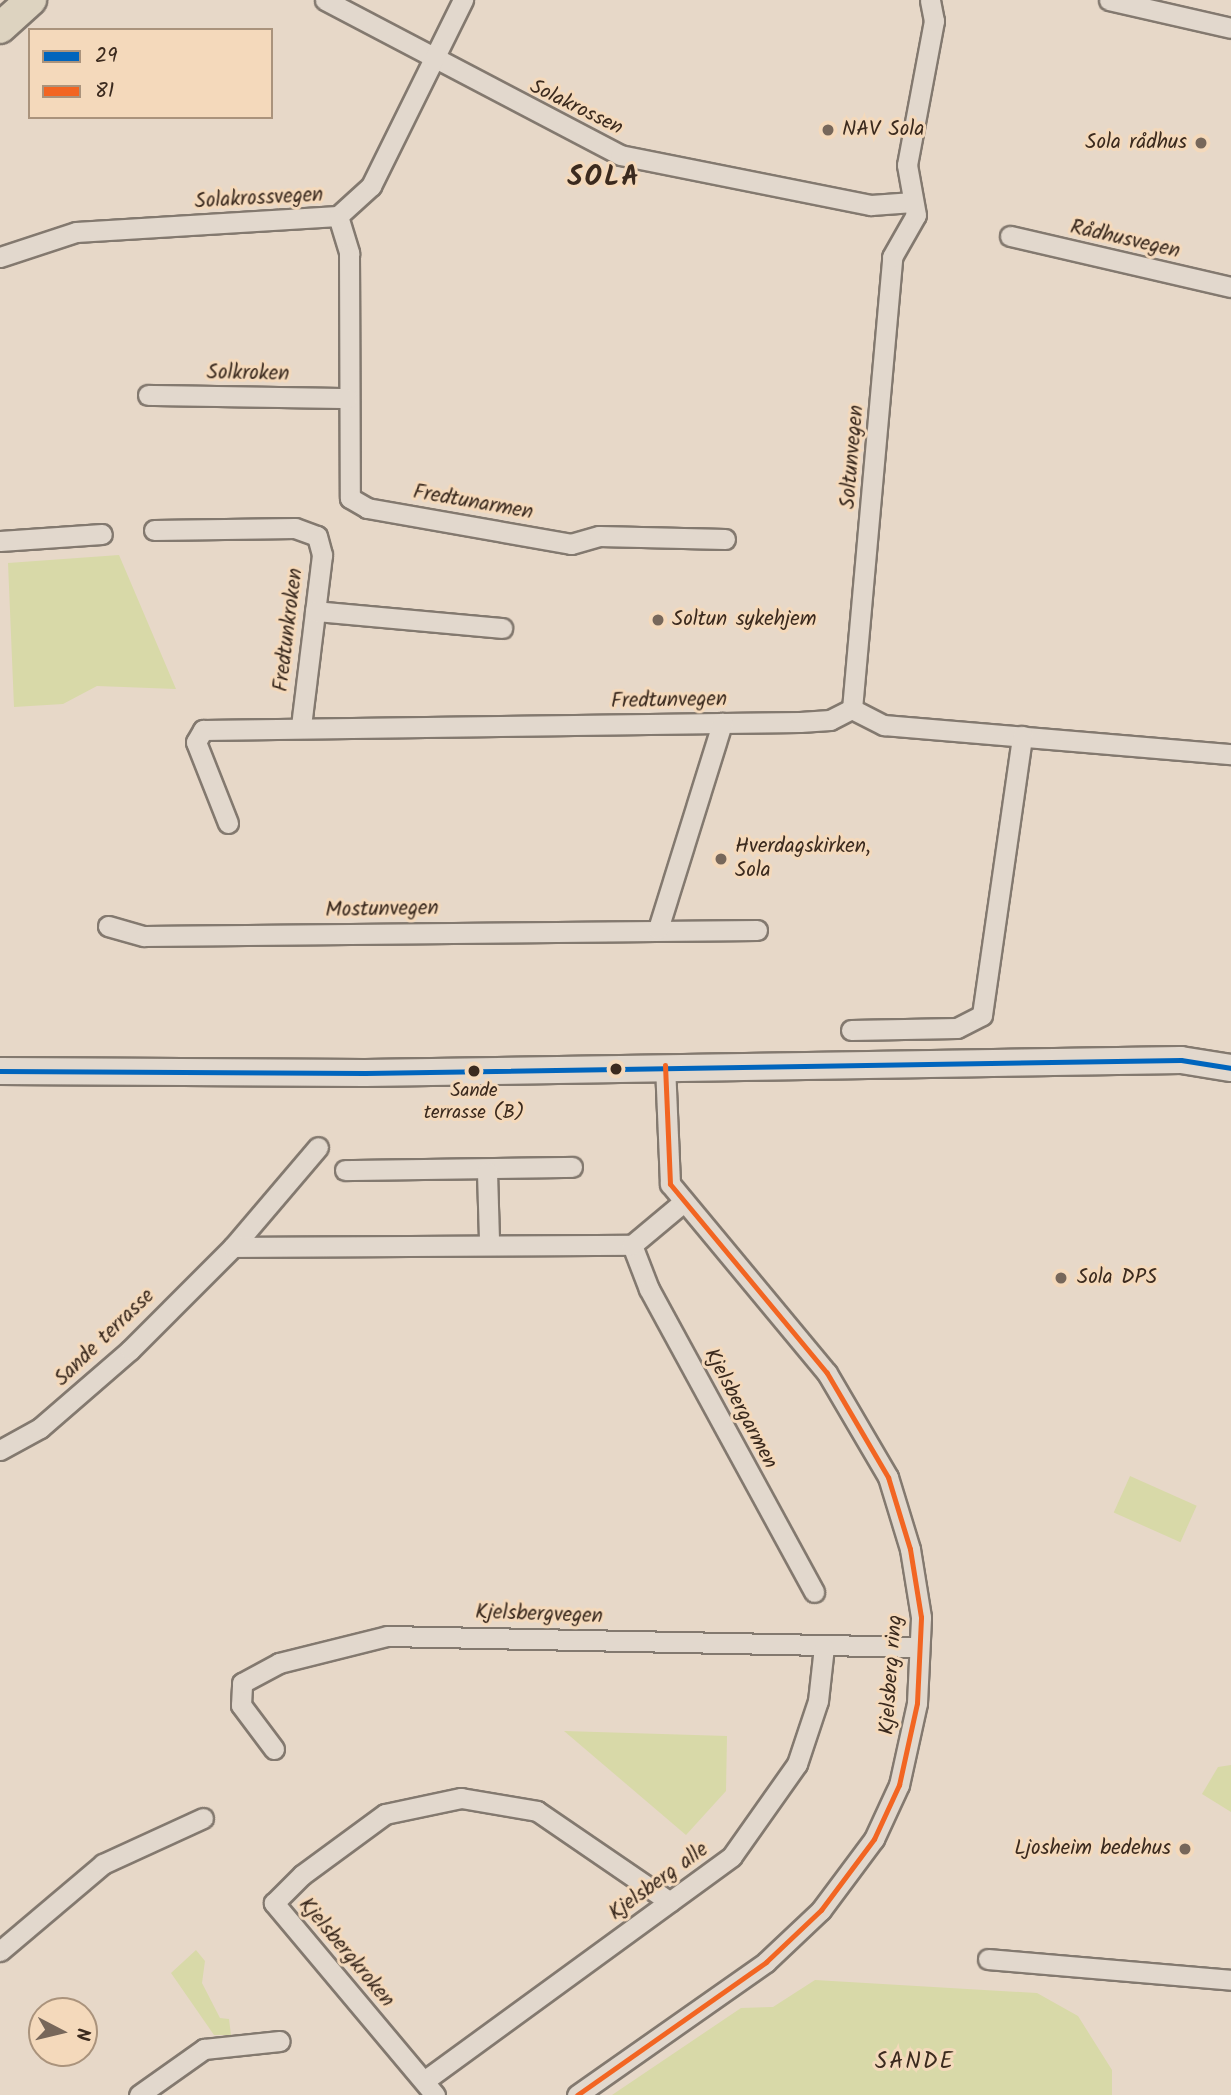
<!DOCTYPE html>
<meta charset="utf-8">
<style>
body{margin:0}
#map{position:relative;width:1231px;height:2095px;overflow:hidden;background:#e7d8c8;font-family:Kalam,sans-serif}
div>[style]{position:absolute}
.green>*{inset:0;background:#d8d9a8;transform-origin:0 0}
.roads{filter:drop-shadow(2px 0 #83796f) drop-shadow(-2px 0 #83796f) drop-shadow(0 2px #83796f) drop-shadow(0 -2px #83796f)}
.street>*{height:19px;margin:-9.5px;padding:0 9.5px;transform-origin:9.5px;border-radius:9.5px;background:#e2d8cd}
.secondary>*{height:26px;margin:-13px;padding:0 13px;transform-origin:13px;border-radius:13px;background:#e2d8cd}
.primary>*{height:30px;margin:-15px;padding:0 15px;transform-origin:15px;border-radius:15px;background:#ddd3c0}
.bus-1>*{height:5px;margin:-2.5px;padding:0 2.5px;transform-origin:2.5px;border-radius:2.5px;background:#0065bd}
.bus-2>*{height:5px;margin:-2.5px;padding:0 2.5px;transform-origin:2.5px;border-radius:2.5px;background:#f26522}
.dots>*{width:19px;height:19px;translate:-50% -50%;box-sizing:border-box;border:4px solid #f4d9bb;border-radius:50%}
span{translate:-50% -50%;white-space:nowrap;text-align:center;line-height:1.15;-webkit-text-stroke:6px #f4d9bb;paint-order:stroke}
.bus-label{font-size:19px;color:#3b2a1e}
.street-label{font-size:21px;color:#3b2a1e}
.poi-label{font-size:21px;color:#3b2a1e}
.left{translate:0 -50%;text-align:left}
.right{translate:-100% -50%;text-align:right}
.neighbourhood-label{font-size:23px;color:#3b2a1e;letter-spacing:2px}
.district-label{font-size:28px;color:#3b2a1e;font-weight:700;letter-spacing:2px}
.legend{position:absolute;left:28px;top:28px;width:245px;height:91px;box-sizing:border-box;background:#f4d9bb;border:2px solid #aa937c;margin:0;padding:9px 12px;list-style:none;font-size:21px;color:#3b2a1e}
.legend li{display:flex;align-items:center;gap:14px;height:35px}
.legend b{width:35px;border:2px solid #aa937c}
.north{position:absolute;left:28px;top:1997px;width:70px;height:70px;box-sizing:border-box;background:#f4d9bb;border:2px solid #aa937c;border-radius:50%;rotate:97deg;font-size:19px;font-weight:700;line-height:28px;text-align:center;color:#3b2a1e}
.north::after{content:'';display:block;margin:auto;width:24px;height:32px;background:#77675a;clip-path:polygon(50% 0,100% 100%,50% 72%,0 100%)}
</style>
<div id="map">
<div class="green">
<div style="clip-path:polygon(119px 555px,176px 689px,97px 686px,63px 704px,14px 707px,8px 563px)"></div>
<div style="left:1130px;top:1476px;width:73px;height:40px;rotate:24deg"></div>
<div style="clip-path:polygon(564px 1731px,727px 1736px,726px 1791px,686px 1835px)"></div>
<div style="clip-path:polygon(1231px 1765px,1231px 1812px,1202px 1794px,1218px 1767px)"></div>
<div style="clip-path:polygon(196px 1950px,205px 1961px,202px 1983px,220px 2018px,229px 2019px,231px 2035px,214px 2035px,171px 1973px)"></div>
<div style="clip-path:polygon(815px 1980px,1037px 1993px,1078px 2016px,1112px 2070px,1112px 2095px,612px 2095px,741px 2008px,773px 2007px)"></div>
</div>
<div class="roads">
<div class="street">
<div style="left:325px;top:0;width:333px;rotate:27.7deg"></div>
<div style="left:620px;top:155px;width:256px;rotate:11.3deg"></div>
<div style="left:871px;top:205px;width:42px;rotate:-4.1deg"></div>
<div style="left:1109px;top:0;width:125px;rotate:12.9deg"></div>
<div style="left:338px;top:216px;width:39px;rotate:73deg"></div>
<div style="left:349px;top:253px;width:245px;rotate:89.8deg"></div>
<div style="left:350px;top:498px;width:20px;rotate:30deg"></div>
<div style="left:367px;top:508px;width:207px;rotate:10deg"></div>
<div style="left:571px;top:544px;width:29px;rotate:-16deg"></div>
<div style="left:599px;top:536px;width:126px;rotate:1.4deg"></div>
<div style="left:1010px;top:236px;width:227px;rotate:13deg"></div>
<div style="left:0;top:257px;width:80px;rotate:-18.2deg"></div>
<div style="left:76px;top:232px;width:262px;rotate:-3.5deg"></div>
<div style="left:338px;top:216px;width:45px;rotate:-42.3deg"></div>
<div style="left:371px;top:186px;width:208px;rotate:-63.7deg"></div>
<div style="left:148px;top:395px;width:199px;rotate:0.9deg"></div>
<div style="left:154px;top:530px;width:141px;rotate:-0.8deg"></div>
<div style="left:295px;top:528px;width:23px;rotate:20deg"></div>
<div style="left:317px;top:536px;width:20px;rotate:75deg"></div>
<div style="left:322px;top:555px;width:173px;rotate:97deg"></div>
<div style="left:0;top:541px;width:102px;rotate:-3.9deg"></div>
<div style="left:315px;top:611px;width:188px;rotate:5.2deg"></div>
<div style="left:852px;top:709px;width:454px;rotate:-84.9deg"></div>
<div style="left:892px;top:257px;width:48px;rotate:-60.3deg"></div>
<div style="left:916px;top:215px;width:51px;rotate:-100.2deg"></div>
<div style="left:907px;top:165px;width:147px;rotate:-79.4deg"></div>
<div style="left:934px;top:21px;width:21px;rotate:-101deg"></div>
<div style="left:852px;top:709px;width:36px;rotate:27deg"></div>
<div style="left:884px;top:725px;width:348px;rotate:4.8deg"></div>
<div style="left:228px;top:823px;width:87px;rotate:-111.6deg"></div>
<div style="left:196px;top:742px;width:14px;rotate:-60deg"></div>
<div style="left:203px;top:730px;width:597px;rotate:-0.77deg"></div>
<div style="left:800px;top:722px;width:30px;rotate:-4deg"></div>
<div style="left:830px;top:720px;width:25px;rotate:-27deg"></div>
<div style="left:108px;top:926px;width:37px;rotate:16deg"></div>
<div style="left:144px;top:936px;width:613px;rotate:-0.56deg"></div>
<div style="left:658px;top:929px;width:216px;rotate:-72.7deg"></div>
<div style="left:851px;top:1030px;width:106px;rotate:-1.1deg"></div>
<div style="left:957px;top:1028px;width:28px;rotate:-27deg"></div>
<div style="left:982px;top:1015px;width:282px;rotate:-81.8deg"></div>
<div style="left:345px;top:1170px;width:227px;rotate:-0.8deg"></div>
<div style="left:487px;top:1172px;width:69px;rotate:88.3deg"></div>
<div style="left:632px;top:1245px;width:47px;rotate:68.9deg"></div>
<div style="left:649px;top:1289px;width:345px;rotate:61.4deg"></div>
<div style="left:233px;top:1247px;width:131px;rotate:-49.6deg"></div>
<div style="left:0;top:1450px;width:46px;rotate:-28.8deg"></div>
<div style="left:40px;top:1428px;width:119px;rotate:-40.9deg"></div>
<div style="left:130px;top:1350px;width:146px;rotate:-45deg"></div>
<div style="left:233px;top:1247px;width:399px;rotate:-0.3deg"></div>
<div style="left:632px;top:1245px;width:64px;rotate:-39.9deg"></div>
<div style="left:274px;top:1749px;width:55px;rotate:-126.9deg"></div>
<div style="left:241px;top:1705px;width:22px;rotate:-87deg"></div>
<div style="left:242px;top:1683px;width:42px;rotate:-28.4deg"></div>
<div style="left:279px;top:1663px;width:111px;rotate:-14deg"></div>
<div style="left:387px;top:1636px;width:532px;rotate:1.18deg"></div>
<div style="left:0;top:1951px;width:135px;rotate:-40.2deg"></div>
<div style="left:103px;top:1864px;width:110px;rotate:-24.7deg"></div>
<div style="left:988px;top:1959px;width:244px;rotate:4.9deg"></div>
<div style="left:424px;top:2081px;width:381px;rotate:-36.1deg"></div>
<div style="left:732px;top:1856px;width:113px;rotate:-54.8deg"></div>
<div style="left:797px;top:1764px;width:66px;rotate:-71.6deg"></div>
<div style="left:818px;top:1701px;width:54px;rotate:-83.7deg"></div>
<div style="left:139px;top:2095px;width:80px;rotate:-35.3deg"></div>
<div style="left:204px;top:2049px;width:76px;rotate:-6deg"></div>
<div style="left:435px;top:2095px;width:251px;rotate:-130deg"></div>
<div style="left:274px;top:1903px;width:40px;rotate:-45deg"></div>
<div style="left:302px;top:1875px;width:103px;rotate:-36.3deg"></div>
<div style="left:385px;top:1814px;width:78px;rotate:-11.9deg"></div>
<div style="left:461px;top:1798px;width:77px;rotate:9.7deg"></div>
<div style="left:537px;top:1811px;width:161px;rotate:34.4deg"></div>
<div style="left:577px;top:2095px;width:231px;rotate:-35.1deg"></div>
<div style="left:766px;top:1962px;width:76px;rotate:-43.4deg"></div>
<div style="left:821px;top:1910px;width:89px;rotate:-53.3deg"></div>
<div style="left:874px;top:1839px;width:60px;rotate:-65.2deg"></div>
<div style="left:899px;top:1785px;width:84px;rotate:-77.6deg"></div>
<div style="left:917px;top:1703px;width:86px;rotate:-87.3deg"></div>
<div style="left:921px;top:1617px;width:69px;rotate:-99.2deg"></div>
<div style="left:910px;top:1549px;width:75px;rotate:-107deg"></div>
<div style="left:888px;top:1477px;width:121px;rotate:-120.4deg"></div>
<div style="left:827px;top:1373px;width:246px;rotate:-129.7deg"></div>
<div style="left:670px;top:1184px;width:119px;rotate:-92.4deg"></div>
</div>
<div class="secondary">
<div style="left:0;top:1071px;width:365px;rotate:0.3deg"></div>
<div style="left:365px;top:1073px;width:816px;rotate:-0.91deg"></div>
<div style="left:1181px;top:1060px;width:51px;rotate:9.1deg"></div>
</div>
<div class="primary">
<div style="left:0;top:28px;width:42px;rotate:-42.1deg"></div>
</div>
</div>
<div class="bus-1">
<div style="left:0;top:1071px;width:365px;rotate:0.3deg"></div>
<div style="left:365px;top:1073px;width:816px;rotate:-0.91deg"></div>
<div style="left:1181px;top:1060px;width:51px;rotate:9.1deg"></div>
</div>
<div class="bus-2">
<div style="left:577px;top:2095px;width:231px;rotate:-35.1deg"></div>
<div style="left:766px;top:1962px;width:76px;rotate:-43.4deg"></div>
<div style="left:821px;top:1910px;width:89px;rotate:-53.3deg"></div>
<div style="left:874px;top:1839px;width:60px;rotate:-65.2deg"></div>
<div style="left:899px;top:1785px;width:84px;rotate:-77.6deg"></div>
<div style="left:917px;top:1703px;width:86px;rotate:-87.3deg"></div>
<div style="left:921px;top:1617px;width:69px;rotate:-99.2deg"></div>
<div style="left:910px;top:1549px;width:75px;rotate:-107deg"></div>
<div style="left:888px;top:1477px;width:121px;rotate:-120.4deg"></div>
<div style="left:827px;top:1373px;width:246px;rotate:-129.7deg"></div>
<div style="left:670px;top:1184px;width:119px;rotate:-92.4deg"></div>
</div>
<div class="dots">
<div style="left:828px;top:130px;background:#77675a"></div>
<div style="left:1201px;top:143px;background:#77675a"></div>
<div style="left:658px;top:620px;background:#77675a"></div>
<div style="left:721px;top:859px;background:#77675a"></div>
<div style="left:616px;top:1069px;background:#3b2a1e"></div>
<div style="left:474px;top:1071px;background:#3b2a1e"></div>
<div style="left:1061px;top:1278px;background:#77675a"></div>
<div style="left:1185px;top:1849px;background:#77675a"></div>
</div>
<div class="bus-label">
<span style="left:474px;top:1103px">Sande<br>terrasse (B)</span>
</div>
<div class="street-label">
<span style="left:576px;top:108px;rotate:26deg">Solakrossen</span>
<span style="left:259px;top:199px;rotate:-3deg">Solakrossvegen</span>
<span style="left:1125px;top:240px;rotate:13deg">Rådhusvegen</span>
<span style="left:248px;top:374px;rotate:1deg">Solkroken</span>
<span style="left:853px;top:457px;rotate:-85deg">Soltunvegen</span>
<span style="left:473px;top:503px;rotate:10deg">Fredtunarmen</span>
<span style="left:289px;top:630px;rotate:-83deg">Fredtunkroken</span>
<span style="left:669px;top:701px;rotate:-1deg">Fredtunvegen</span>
<span style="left:382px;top:910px;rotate:-1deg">Mostunvegen</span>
<span style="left:105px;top:1338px;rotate:-44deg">Sande terrasse</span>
<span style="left:740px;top:1409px;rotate:62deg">Kjelsbergarmen</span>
<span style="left:539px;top:1615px;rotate:2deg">Kjelsbergvegen</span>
<span style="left:892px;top:1675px;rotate:-86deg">Kjelsberg ring</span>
<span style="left:659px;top:1882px;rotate:-36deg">Kjelsberg alle</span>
<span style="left:346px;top:1953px;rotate:50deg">Kjelsbergkroken</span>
</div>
<div class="poi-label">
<span class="left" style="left:842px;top:130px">NAV Sola</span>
<span class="right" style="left:1187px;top:143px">Sola rådhus</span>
<span class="left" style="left:672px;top:620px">Soltun sykehjem</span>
<span class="left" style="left:735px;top:859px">Hverdagskirken,<br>Sola</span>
<span class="left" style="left:1077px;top:1278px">Sola DPS</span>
<span class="right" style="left:1171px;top:1849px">Ljosheim bedehus</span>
</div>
<div class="neighbourhood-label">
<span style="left:915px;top:2062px">SANDE</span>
</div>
<div class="district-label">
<span style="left:604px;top:178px">SOLA</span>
</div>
<ul class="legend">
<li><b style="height:9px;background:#0065bd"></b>29</li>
<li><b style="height:9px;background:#f26522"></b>81</li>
</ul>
<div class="north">N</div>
</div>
